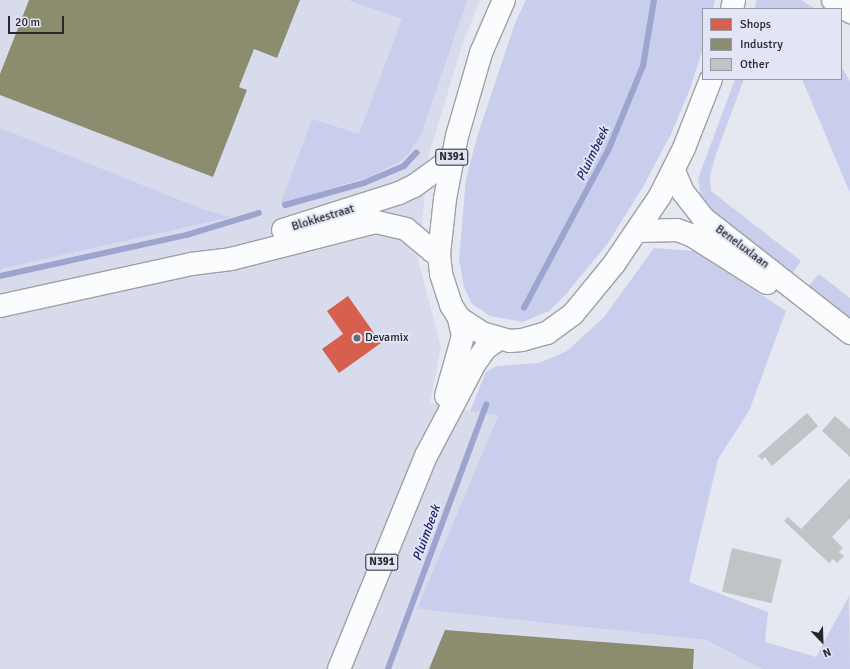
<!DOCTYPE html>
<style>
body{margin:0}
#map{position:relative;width:850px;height:669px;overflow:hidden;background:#e6e8f1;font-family:Signika,sans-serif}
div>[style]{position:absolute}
.built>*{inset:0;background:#d8dbeb}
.green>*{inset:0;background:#c8ceec}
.shops>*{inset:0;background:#d6604d}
.industry>*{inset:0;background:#8c8c6e}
.stream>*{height:5.5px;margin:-2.75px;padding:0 2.75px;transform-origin:2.75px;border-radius:2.75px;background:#9da4d0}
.building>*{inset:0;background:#c1c4c6;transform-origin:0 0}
.roads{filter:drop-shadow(1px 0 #9fa0a7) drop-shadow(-1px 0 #9fa0a7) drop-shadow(0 1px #9fa0a7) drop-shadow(0 -1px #9fa0a7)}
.street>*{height:21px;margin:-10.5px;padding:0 10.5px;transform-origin:10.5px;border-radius:10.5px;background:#fbfcfd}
.secondary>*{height:22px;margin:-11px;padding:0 11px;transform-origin:11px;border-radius:11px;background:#fbfcfd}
.primary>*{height:22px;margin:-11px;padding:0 11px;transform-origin:11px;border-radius:11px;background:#fbfcfd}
.dots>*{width:11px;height:11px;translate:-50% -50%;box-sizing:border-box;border:2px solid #e2e5f5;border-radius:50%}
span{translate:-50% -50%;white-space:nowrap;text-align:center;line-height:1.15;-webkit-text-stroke:4px #e2e5f5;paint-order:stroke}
.shield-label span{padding:1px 3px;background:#e2e5f5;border:1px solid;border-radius:3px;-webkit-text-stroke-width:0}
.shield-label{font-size:11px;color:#26282d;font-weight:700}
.street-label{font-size:12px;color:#26282d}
.poi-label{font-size:12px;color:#26282d}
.left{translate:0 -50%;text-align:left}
.water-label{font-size:13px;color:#232268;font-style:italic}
.legend{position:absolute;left:702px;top:8px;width:140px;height:72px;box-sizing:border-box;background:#e2e5f5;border:1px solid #9799a5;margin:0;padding:5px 7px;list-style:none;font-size:12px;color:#26282d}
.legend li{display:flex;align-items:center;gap:8px;height:20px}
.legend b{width:20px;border:1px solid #9799a5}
.north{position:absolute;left:802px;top:621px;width:40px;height:40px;-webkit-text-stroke:3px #e2e5f5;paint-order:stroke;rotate:157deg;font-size:11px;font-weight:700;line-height:16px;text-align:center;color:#26282d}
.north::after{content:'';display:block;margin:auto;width:14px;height:18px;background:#26282d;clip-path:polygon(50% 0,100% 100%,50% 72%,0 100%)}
.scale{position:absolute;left:8px;top:16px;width:56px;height:18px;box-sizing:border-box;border:2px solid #26282d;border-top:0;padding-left:5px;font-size:12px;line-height:14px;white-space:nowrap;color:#26282d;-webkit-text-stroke:3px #e2e5f5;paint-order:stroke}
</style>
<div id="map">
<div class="built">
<div style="clip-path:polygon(0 0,480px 0,462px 46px,429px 154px,418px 259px,441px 347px,430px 403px,498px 416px,417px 609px,706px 640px,762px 669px,0 669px)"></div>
</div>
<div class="green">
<div style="clip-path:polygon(348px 0,467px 0,422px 132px,409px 153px,399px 162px,369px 177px,281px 203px,312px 119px,359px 134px,402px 19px)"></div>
<div style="clip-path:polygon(526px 0,715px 0,713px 9px,703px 9px,703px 48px,690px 89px,671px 134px,644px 185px,608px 243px,566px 294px,549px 311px,523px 322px,490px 316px,472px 304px,464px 287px,459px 259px,466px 179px,477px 137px,515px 23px)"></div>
<div style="clip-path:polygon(757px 0,801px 0,816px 9px,754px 9px)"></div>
<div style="clip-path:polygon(841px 66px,850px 81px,850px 193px,802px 79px,841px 79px)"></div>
<div style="clip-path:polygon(735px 79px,744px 79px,715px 157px,710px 176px,711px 191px,801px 261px,791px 275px,703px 208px,698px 179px)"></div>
<div style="clip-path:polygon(0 128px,202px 209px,231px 217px,0 269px)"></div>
<div style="clip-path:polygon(654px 248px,694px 251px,786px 311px,749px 411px,718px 459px,689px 582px,768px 612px,765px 642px,816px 657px,849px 596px,850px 669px,762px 669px,706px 640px,417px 609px,498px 416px,470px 411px,486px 372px,497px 366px,539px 363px,567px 351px,604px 317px)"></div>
<div style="clip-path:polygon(819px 274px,850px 298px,850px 318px,808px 287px)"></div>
</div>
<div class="shops">
<div style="clip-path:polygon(348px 296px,381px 343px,339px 373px,322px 349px,343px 334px,327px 311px)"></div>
</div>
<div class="industry">
<div style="clip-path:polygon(29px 0,300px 0,277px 58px,254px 49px,239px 87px,247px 90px,213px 177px,0 95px,0 74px)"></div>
<div style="clip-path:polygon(445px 630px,694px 649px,693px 669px,429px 669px)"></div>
</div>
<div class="stream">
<div style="left:285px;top:205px;width:82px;rotate:-15.6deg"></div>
<div style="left:364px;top:183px;width:43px;rotate:-23deg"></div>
<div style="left:404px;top:166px;width:18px;rotate:-47deg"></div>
<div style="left:0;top:276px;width:191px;rotate:-12.4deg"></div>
<div style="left:187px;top:235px;width:75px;rotate:-17deg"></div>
<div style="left:524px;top:308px;width:178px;rotate:-61.9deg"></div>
<div style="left:608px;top:151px;width:92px;rotate:-67.6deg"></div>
<div style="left:643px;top:66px;width:67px;rotate:-80.5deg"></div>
<div style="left:388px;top:669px;width:282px;rotate:-69.6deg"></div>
</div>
<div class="building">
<div style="clip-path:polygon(807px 413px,818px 426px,772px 466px,765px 457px,762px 460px,758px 456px)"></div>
<div style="clip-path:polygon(835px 416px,850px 429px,850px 457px,822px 431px)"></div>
<div style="clip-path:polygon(850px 478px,850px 518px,832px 537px,843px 548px,839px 552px,844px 556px,837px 563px,833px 559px,829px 563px,784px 521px,788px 517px,801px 529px)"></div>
<div style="left:732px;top:548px;width:51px;height:45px;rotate:13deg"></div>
</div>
<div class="roads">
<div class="street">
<div style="left:832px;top:0;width:22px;rotate:34deg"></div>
</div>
<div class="secondary">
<div style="left:674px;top:171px;width:23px;rotate:67deg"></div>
<div style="left:683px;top:192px;width:33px;rotate:52deg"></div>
<div style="left:703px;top:218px;width:187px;rotate:38deg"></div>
<div style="left:283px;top:230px;width:122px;rotate:-17.7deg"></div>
<div style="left:399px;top:193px;width:17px;rotate:-25deg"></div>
<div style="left:414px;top:186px;width:36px;rotate:-36deg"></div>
<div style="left:443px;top:165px;width:8px"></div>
<div style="left:637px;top:231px;width:40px;rotate:-1.4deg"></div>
<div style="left:677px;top:230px;width:15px;rotate:20deg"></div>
<div style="left:691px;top:235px;width:90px;rotate:32.3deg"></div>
<div style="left:0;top:306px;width:196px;rotate:-12.4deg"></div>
<div style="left:191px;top:264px;width:40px;rotate:-7.1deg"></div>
<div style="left:231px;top:259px;width:150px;rotate:-14.3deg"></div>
<div style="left:376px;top:222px;width:31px;rotate:13deg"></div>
<div style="left:406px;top:229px;width:34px;rotate:40deg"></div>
<div style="left:432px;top:251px;width:8px;rotate:23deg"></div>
</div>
<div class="primary">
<div style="left:504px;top:0;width:58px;rotate:113.5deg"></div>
<div style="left:481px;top:53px;width:86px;rotate:106.1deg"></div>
<div style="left:457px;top:136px;width:64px;rotate:100.8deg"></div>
<div style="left:445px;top:199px;width:55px;rotate:96.2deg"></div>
<div style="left:439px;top:254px;width:20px;rotate:84deg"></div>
<div style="left:441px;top:274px;width:33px;rotate:72deg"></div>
<div style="left:451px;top:305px;width:15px;rotate:58deg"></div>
<div style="left:459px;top:318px;width:27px;rotate:33deg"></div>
<div style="left:482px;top:333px;width:29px;rotate:16deg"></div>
<div style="left:510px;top:341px;width:12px;rotate:-5deg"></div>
<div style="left:522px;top:340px;width:26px;rotate:-16deg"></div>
<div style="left:547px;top:333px;width:32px;rotate:-36deg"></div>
<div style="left:573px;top:314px;width:65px;rotate:-50.6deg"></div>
<div style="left:614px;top:264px;width:82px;rotate:-55.9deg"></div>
<div style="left:660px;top:196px;width:54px;rotate:-63.4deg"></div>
<div style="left:684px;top:148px;width:74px;rotate:-68.6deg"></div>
<div style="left:732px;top:9px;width:9px;rotate:-77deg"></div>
<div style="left:446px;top:396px;width:62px;rotate:-74.2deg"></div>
<div style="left:463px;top:336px;width:18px;rotate:-103deg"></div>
<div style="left:339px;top:669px;width:230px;rotate:-67.8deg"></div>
<div style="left:426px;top:456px;width:105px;rotate:-62.2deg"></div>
<div style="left:475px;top:363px;width:19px;rotate:-54deg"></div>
<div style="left:486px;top:348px;width:16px;rotate:-35deg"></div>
</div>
</div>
<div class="dots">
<div style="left:357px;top:338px;background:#696b72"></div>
</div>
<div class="shield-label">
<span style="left:452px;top:157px">N391</span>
<span style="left:382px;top:562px">N391</span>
</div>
<div class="street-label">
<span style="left:323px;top:218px;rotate:-17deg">Blokkestraat</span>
<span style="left:742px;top:247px;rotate:37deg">Beneluxlaan</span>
</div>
<div class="poi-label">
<span class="left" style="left:365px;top:338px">Devamix</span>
</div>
<div class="water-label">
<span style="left:593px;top:154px;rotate:-64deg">Pluimbeek</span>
<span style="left:427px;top:533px;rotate:-70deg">Pluimbeek</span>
</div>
<ul class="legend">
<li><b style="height:11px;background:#d6604d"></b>Shops</li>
<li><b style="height:11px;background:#8c8c6e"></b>Industry</li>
<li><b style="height:11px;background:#c1c4c6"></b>Other</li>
</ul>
<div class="north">N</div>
<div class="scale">20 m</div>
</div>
